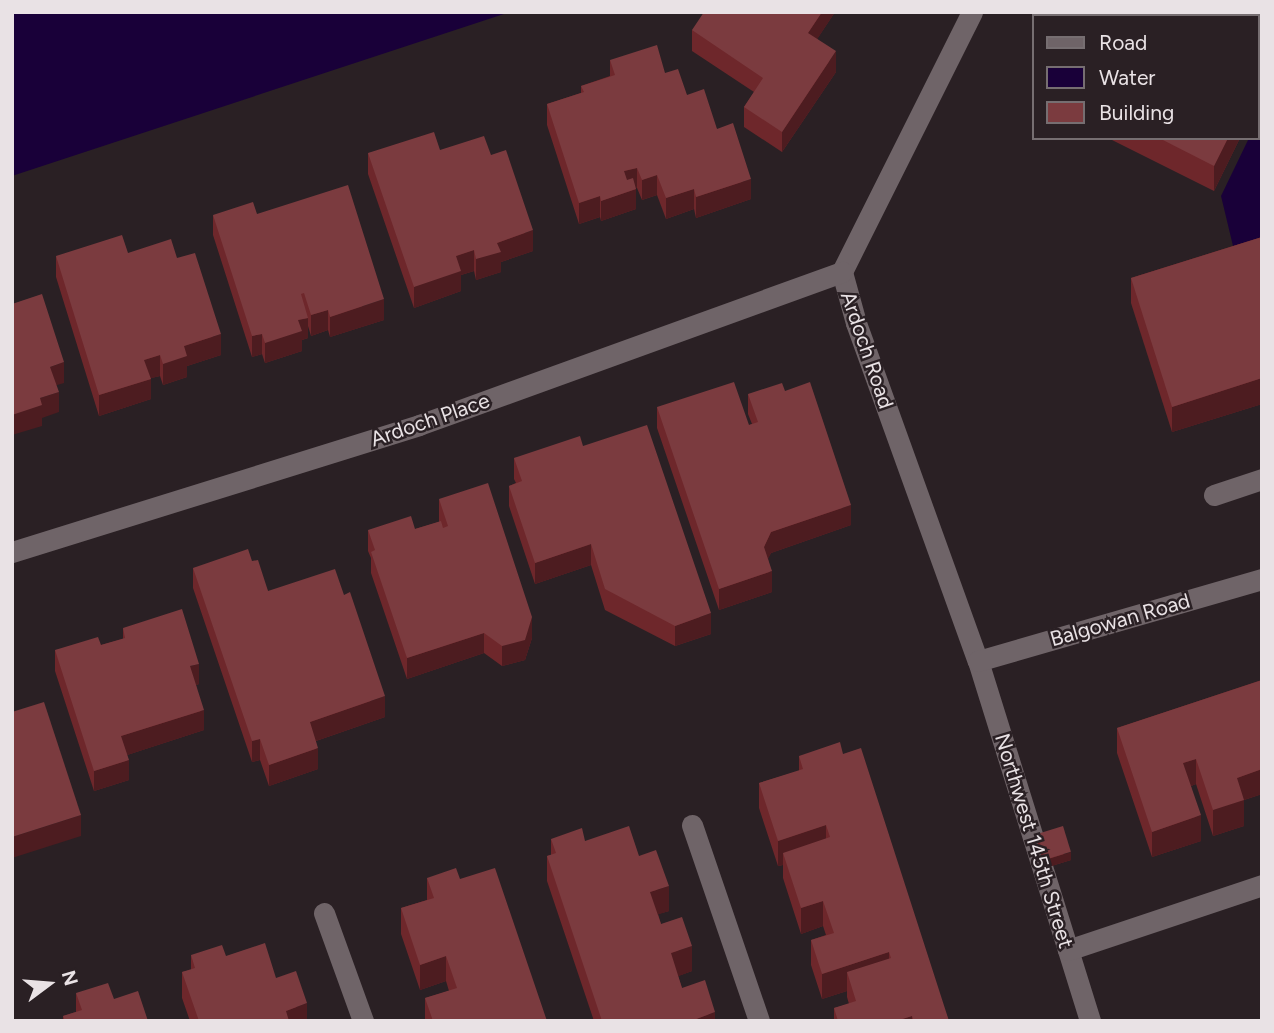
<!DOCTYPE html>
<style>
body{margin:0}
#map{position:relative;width:1274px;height:1033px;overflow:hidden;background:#2a2024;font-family:Figtree,sans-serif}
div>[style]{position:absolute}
.water>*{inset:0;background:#190039}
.lane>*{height:21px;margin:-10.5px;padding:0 10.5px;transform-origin:10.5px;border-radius:10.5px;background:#6f6468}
.street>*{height:21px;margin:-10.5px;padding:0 10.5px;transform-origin:10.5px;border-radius:10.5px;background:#6f6468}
.wall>*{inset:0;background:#6e272b}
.shaded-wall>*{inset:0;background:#4d1c20}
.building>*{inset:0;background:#7b3b3f;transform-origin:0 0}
span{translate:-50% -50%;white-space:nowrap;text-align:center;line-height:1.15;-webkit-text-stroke:5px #2a2024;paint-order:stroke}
.street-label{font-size:21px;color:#e9e2e5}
.frame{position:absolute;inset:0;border:14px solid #e9e2e5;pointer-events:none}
.legend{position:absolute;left:1032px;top:14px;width:228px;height:126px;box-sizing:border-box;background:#2a2024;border:2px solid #766e71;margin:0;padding:9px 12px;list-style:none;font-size:21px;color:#e9e2e5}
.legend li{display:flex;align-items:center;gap:14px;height:35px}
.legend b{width:35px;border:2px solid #766e71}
.north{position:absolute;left:14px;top:949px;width:70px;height:70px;-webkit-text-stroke:5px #2a2024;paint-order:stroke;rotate:74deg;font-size:19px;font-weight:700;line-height:28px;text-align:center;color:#e9e2e5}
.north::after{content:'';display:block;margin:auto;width:24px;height:32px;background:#e9e2e5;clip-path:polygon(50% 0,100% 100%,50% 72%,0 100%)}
</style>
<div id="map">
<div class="water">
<div style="clip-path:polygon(12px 12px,510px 12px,12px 176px)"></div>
<div style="clip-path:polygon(1262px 113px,1262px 238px,1233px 246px,1221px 196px,1249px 138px,1258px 138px,1258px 120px)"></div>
</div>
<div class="lane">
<div style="left:1065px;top:16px;width:4px;rotate:-63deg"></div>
<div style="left:1214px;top:495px;width:51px;rotate:-18.4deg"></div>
</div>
<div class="street">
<div style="left:972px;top:12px;width:291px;rotate:116.6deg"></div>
<div style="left:842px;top:272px;width:53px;rotate:74.6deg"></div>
<div style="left:856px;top:323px;width:359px;rotate:70.2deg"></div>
<div style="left:978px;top:661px;width:377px;rotate:72.7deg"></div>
<div style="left:12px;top:552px;width:426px;rotate:-17.3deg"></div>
<div style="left:419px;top:425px;width:450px;rotate:-19.9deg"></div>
<div style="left:978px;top:661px;width:296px;rotate:-16.1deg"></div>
<div style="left:692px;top:825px;width:207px;rotate:71.1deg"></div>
<div style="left:324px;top:913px;width:115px;rotate:70.1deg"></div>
<div style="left:1068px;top:950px;width:205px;rotate:-18.5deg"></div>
</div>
<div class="wall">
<div style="clip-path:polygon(835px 12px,817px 39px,836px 72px,782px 152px,744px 127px,744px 107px,754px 92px,692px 51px,692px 30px)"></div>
<div style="clip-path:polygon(610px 60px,665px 73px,687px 95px,717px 129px,751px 199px,696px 218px,694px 209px,666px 219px,657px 195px,642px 200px,637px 188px,636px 188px,636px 209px,601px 221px,600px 217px,579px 224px,547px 125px,547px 104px,581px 93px,581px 86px,610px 76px)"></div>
<div style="clip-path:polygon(1108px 138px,1240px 138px,1214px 191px)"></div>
<div style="clip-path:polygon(440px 150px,491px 155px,533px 251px,501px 262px,501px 272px,476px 280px,474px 271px,461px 275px,461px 291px,414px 308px,368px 174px,368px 153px)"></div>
<div style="clip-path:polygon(213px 215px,384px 320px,330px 337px,328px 330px,311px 336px,308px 326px,308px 338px,302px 340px,302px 351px,265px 363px,262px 354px,252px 357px,213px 235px)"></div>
<div style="clip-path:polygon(1262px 237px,1262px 404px,1172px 432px,1131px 303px,1131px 278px)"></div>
<div style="clip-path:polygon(128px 253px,177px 258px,221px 355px,187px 366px,187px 377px,163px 385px,160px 376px,151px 378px,151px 399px,99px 416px,56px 277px,56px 256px)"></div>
<div style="clip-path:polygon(785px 391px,851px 525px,771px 553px,768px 558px,772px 592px,719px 610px,657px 428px,657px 407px,749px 425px,752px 424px,748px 414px,748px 394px)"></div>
<div style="clip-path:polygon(583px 446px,711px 634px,675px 646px,605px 610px,591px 565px,535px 584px,509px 506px,509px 486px,516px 483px,514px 479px,514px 458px)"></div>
<div style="clip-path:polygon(439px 499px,532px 638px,525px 660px,502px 666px,484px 653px,407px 679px,371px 573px,371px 558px,368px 551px,368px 530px,415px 529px,439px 522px)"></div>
<div style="clip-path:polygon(252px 561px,268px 591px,385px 717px,316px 741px,318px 769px,269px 786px,260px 760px,252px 762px,193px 588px,193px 568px)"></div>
<div style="clip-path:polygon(123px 628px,199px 684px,196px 685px,204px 730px,127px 755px,129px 780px,94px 791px,55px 671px,55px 650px,101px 645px,123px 639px)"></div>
<div style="clip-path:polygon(1262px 680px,1262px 794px,1244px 800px,1244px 826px,1213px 836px,1196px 784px,1191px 786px,1201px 841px,1152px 857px,1117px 753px,1117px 728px)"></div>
<div style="clip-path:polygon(843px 754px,949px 1021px,834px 1021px,834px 1008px,849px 1004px,847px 997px,847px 991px,822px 999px,811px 965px,811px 940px,826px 935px,823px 926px,801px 934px,783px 878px,783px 865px,778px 866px,759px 808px,759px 783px,799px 771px,799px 756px)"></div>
<div style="clip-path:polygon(1037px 834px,1071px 860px,1045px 868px,1037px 841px)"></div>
<div style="clip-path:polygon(551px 839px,585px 841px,639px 856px,669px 911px,658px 914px,661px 924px,692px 971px,678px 976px,682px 988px,715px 1021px,594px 1021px,547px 881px,547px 856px,551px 855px)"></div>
<div style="clip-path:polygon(427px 878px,460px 879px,547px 1021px,425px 1021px,425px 998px,449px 991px,446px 981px,420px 990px,401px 934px,401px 908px,427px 900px)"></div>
<div style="clip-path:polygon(191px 955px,226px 956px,276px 978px,307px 1021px,190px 1021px,182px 998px,182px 972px,191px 970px)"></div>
<div style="clip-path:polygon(76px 993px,114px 999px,148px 1021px,63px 1021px,63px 1016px,76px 1012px)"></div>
</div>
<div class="shaded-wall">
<div style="clip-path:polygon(822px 12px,835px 12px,808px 53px,808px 33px)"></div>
<div style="clip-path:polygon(836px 51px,836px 72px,782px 152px,782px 132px)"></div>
<div style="clip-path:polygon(1262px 69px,1262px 94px,1258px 101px,1258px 76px)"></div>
<div style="clip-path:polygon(1228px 138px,1240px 138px,1214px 191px,1214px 166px)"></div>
<div style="clip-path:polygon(637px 168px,637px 188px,624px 192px,624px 171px)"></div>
<div style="clip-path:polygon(657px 175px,657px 195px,642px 200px,642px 180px)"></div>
<div style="clip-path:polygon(751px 179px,751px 199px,696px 218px,696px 197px)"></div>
<div style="clip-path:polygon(636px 189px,636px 209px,601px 221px,601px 201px)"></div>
<div style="clip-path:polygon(694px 189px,694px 209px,666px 219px,666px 198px)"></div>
<div style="clip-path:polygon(600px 196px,600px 217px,579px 224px,579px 203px)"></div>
<div style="clip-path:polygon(533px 230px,533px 251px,501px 262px,501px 272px,476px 280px,476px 259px,497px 243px)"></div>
<div style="clip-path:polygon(474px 250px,474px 271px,461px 275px,461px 291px,414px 308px,414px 287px,456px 256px)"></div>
<div style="clip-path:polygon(384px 299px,384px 320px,330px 337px,330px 317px)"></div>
<div style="clip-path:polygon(328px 310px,328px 330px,311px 336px,311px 315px)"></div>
<div style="clip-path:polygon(308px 318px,308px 338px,302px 340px,302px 351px,265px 363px,265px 343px,298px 320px)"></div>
<div style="clip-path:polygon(221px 334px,221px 355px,187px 366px,187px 377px,163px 385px,163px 364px,184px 346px)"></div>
<div style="clip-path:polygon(262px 334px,262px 354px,252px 357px,252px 336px)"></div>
<div style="clip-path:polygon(160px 355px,160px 376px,144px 380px,144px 360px)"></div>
<div style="clip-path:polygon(64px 362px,64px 383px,50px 387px,50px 367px)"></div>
<div style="clip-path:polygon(1262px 378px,1262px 404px,1172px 432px,1172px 407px)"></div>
<div style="clip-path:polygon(151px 379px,151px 399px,99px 416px,99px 395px)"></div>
<div style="clip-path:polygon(59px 392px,59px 412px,42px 418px,42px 426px,12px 435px,12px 415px,40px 398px)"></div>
<div style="clip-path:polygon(851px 505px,851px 525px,771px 553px,764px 567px,764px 547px,771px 532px)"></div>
<div style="clip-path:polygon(591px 544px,591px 565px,535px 584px,535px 563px)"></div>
<div style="clip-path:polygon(772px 571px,772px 592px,719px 610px,719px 589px)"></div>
<div style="clip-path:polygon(711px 613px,711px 634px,675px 646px,675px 626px)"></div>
<div style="clip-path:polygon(532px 617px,532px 638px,525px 660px,502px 666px,502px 646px)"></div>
<div style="clip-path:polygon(484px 633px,484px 653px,407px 679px,407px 658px)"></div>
<div style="clip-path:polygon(199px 664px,199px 684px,190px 687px,190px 666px)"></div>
<div style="clip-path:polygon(385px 696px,385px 717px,310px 743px,310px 722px)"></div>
<div style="clip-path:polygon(204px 710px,204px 730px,121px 757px,121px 736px)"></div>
<div style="clip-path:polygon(260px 739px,260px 760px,252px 762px,252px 741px)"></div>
<div style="clip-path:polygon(318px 748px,318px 769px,269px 786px,269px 765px)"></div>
<div style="clip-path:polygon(1196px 759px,1196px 784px,1183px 789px,1183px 763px)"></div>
<div style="clip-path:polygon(129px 760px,129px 780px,94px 791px,94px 771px)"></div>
<div style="clip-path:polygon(1262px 769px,1262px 794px,1244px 800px,1244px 826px,1213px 836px,1213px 810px,1237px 778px)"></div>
<div style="clip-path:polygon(81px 815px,81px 836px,12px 858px,12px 837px)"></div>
<div style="clip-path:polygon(1201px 815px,1201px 841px,1152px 857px,1152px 832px)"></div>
<div style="clip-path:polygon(826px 825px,826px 850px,783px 853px,783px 865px,778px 866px,778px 841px)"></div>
<div style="clip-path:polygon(1071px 852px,1071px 860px,1045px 868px,1045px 860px)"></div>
<div style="clip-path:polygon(669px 886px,669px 911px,650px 917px,650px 892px)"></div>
<div style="clip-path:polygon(823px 901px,823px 926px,801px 934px,801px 908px)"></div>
<div style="clip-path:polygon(692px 946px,692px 971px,671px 979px,671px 953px)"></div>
<div style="clip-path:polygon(889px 952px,889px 977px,847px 972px,847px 991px,822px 999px,822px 974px)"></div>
<div style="clip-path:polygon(446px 956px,446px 981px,420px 990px,420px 965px)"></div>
<div style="clip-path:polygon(307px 1003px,307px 1021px,286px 1021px,286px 1011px)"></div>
<div style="clip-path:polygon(715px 1012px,715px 1021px,691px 1021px)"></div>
<div style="clip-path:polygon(912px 1016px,912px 1021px,896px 1021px)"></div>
</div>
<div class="building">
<div style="clip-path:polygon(704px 12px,822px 12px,808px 33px,836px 51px,782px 132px,744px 107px,763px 78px,692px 30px)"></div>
<div style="clip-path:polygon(1139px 12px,1262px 12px,1262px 69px,1258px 76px,1258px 16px,1137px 16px)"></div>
<div style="clip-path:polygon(657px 45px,665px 73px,678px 69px,687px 95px,704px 89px,717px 129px,733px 123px,751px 179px,696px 197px,694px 189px,666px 198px,657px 175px,642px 180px,637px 168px,624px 171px,627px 180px,633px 178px,636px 189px,601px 201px,600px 196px,579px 203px,547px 104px,584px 92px,581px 86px,615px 75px,610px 60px)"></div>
<div style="clip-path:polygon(434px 132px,440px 150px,484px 136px,491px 155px,506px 150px,533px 230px,497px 243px,501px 252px,476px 259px,474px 250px,456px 256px,461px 271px,414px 287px,368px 153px)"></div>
<div style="clip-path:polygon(1159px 138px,1228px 138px,1214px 166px)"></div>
<div style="clip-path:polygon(348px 185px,384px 299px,330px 317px,328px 310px,311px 315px,304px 293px,301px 294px,308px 318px,298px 320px,302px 331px,265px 343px,262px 334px,252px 336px,213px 215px,253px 202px,257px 214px)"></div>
<div style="clip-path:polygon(122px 235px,128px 253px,171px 239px,177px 258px,195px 253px,221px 334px,184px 346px,187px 356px,163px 364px,160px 355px,144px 360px,151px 379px,99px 395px,56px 256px)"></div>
<div style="clip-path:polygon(1262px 237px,1262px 378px,1172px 407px,1131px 278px)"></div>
<div style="clip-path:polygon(42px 294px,64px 362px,50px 367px,59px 392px,40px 398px,42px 405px,12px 415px,12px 304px)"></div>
<div style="clip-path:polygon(734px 382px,749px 425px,758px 422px,748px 394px,782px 383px,785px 391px,810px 382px,851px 505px,771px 532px,764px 547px,772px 571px,719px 589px,657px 407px)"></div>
<div style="clip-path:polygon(647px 425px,711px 613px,675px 626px,605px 589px,591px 544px,535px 563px,509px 486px,522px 481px,514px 458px,580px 436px,583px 446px)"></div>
<div style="clip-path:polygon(488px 483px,532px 617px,525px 640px,502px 646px,484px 633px,407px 658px,371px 552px,375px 550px,368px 530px,411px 516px,415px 529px,441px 521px,443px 528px,448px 526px,439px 499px)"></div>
<div style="clip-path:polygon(248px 549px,252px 561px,258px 560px,268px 591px,335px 569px,344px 595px,350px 592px,385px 696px,310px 722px,318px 748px,269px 765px,260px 739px,252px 741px,193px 568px)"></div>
<div style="clip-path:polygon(182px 609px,199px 664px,190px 666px,204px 710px,121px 736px,129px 760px,94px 771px,55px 650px,98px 637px,101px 645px,125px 638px,123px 628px)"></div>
<div style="clip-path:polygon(1262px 680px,1262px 769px,1237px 778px,1244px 800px,1213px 810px,1196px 759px,1183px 763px,1201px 815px,1152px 832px,1117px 728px)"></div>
<div style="clip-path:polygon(44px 702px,81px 815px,12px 837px,12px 712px)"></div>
<div style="clip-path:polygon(840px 742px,843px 754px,861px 748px,949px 1021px,909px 1021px,913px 1019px,912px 1016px,896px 1021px,838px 1021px,834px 1008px,856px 1001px,847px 972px,891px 958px,889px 952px,822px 974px,811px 940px,834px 933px,823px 901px,801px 908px,783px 853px,830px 837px,826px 825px,778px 841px,759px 783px,803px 769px,799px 756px)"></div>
<div style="clip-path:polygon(629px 826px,639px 856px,656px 850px,669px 886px,650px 892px,661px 924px,682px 917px,692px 946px,671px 953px,682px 988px,705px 980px,715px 1012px,691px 1021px,602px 1021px,547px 856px,556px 853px,551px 839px,582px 828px,585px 841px)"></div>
<div style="left:1063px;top:826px;width:27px;height:27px;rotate:73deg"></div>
<div style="clip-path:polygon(456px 868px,460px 879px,495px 868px,547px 1021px,433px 1021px,425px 998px,457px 988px,446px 956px,420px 965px,401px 908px,434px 898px,427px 878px)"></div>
<div style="clip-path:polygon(265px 943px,276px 978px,296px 971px,307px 1003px,286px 1011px,289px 1021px,199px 1021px,182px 972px,195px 968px,191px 955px,222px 945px,226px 956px)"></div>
<div style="clip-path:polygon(108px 983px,114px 999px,138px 991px,148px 1021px,65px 1021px,63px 1016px,82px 1010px,76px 993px)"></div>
</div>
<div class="street-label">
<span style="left:867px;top:350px;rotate:71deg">Ardoch Road</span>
<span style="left:430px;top:420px;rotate:-19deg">Ardoch Place</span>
<span style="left:1120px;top:620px;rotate:-16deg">Balgowan Road</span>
<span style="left:1034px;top:841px;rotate:73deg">Northwest 145th Street</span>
</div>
<div class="frame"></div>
<ul class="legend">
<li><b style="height:9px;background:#6f6468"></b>Road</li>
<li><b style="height:19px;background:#190039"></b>Water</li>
<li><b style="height:19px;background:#7b3b3f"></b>Building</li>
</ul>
<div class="north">N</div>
</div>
